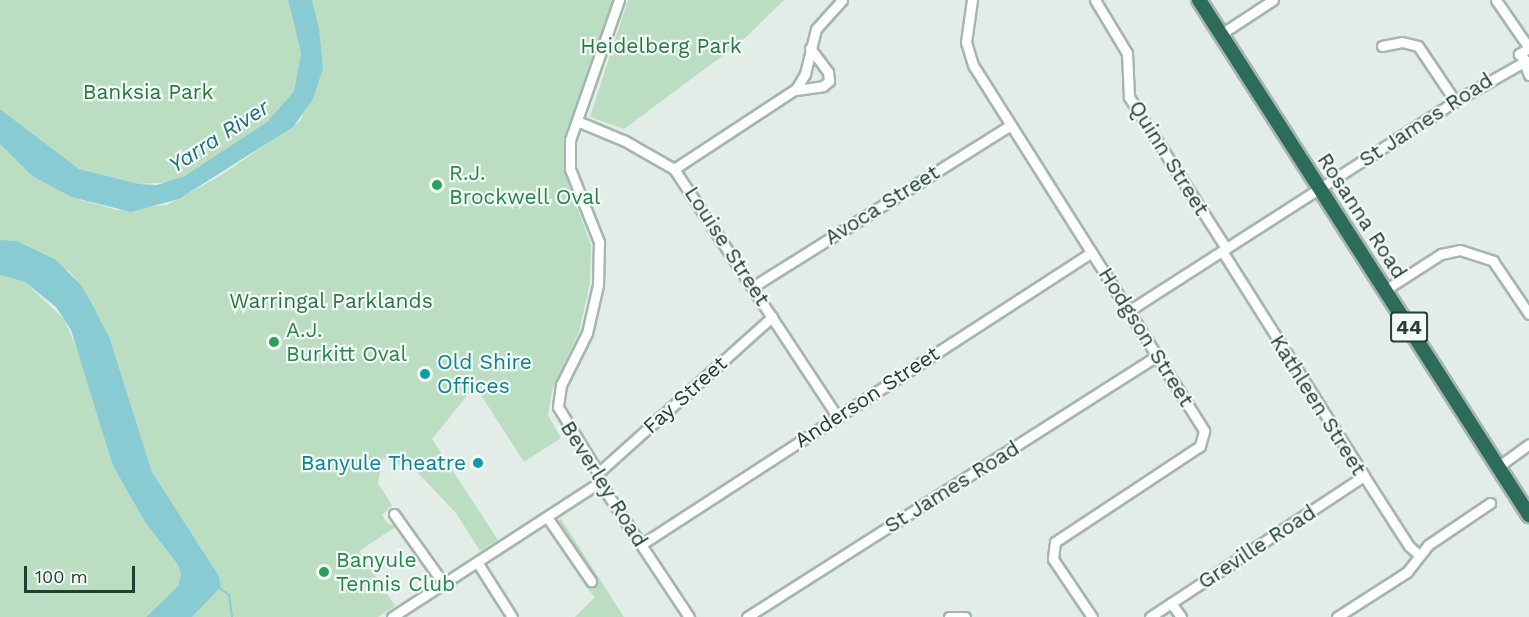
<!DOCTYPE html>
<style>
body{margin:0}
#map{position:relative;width:1529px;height:617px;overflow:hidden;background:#e2ede8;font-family:"Work Sans",sans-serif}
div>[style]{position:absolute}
.green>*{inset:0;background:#bbdec3}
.water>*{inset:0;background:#89cbd3}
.stream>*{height:2px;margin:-1px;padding:0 1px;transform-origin:1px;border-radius:1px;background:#89cbd3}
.roads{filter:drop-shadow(2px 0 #a5b5af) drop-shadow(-2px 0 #a5b5af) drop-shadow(0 2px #a5b5af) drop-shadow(0 -2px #a5b5af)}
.minor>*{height:9px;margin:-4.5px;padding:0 4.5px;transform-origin:4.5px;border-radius:4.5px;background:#fff}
.highway>*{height:14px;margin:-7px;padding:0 7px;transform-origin:7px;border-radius:7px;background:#2d6b5b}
.dots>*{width:16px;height:16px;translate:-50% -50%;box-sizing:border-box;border:3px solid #f3f9f6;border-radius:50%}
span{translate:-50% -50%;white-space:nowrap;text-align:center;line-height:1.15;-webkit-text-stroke:4.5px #f3f9f6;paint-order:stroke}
.shield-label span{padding:2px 4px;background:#f3f9f6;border:2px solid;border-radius:4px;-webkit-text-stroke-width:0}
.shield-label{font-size:20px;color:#223e35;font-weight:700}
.park-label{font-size:21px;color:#2b7644}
.street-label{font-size:21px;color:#223e35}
.leisure-label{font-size:21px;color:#27864d}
.left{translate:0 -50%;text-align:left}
.culture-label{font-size:21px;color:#0d838f}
.right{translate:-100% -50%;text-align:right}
.water-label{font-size:22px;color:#1a707c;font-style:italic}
.scale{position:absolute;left:24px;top:566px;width:111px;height:27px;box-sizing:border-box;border:3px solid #223e35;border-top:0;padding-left:8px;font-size:18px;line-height:21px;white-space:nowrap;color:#223e35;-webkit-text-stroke:4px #f3f9f6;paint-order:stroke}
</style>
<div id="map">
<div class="green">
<div style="clip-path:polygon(0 0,288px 0,301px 53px,294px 91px,267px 122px,195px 171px,172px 182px,139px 184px,79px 169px,0 109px)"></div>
<div style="clip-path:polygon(312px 0,613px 0,564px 139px,564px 171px,591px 245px,590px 283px,579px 332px,552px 390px,548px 415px,561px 438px,524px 462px,475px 386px,432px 439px,498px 540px,480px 551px,456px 513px,415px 470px,383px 458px,378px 483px,392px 505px,382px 515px,388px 524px,397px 526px,359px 551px,395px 606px,378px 617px,192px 617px,221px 587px,219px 576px,152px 472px,110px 339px,81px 285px,69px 271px,0 240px,0 144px,32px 176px,71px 197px,117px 210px,167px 205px,220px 176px,300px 121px,323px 68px)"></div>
<div style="clip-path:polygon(628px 0,784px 0,741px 42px,624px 129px,590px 117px)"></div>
<div style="clip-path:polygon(0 275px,25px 282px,64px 319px,80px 356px,113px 466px,145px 522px,178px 565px,181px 575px,178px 586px,146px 617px,0 617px)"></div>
<div style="clip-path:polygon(561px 519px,624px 617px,575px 617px,595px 597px,585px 586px,594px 579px,556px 522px)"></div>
</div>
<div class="water">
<div style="clip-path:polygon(288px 0,312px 0,319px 29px,323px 68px,313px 99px,293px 127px,179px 199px,131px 212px,71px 197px,32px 176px,0 144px,0 109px,79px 169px,139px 184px,157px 185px,185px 176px,267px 122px,294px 91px,301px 53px)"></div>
<div style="clip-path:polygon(0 240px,17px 241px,56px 260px,81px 285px,92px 304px,110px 339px,152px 472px,219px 576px,221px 587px,192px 617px,146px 617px,178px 586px,181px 575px,178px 565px,145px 522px,113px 466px,71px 330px,56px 307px,25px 282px,0 275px)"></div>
</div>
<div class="stream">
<div style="left:218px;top:587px;width:14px;rotate:36deg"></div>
<div style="left:229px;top:595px;width:22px;rotate:82deg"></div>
</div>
<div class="roads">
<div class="minor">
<div style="left:619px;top:0;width:148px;rotate:109.3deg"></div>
<div style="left:570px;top:140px;width:29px;rotate:90deg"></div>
<div style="left:570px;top:169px;width:79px;rotate:68.3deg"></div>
<div style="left:599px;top:242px;width:43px;rotate:91.3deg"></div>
<div style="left:598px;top:285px;width:49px;rotate:102.9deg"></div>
<div style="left:587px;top:333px;width:58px;rotate:116.6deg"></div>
<div style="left:561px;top:385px;width:22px;rotate:98deg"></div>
<div style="left:558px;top:407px;width:73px;rotate:58.5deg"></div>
<div style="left:596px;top:469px;width:18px;rotate:71deg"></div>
<div style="left:602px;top:486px;width:157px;rotate:56.4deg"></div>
<div style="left:972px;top:0;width:42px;rotate:98.1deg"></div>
<div style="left:966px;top:42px;width:24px;rotate:73deg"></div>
<div style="left:973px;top:65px;width:433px;rotate:57.7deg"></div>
<div style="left:1204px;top:431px;width:16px;rotate:105deg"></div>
<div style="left:1200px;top:446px;width:174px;rotate:146.5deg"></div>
<div style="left:1055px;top:542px;width:17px;rotate:97deg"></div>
<div style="left:1053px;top:559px;width:70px;rotate:56.1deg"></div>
<div style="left:1095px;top:0;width:62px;rotate:58.9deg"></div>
<div style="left:1127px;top:53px;width:44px;rotate:87.4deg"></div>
<div style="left:1129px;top:97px;width:179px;rotate:57.3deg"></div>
<div style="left:1496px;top:0;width:58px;rotate:55.5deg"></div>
<div style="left:1529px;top:48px;width:12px;rotate:149deg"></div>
<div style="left:1519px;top:54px;width:11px;rotate:45deg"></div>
<div style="left:1221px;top:34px;width:62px;rotate:-33.2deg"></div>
<div style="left:1382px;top:46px;width:20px;rotate:-11deg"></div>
<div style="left:1402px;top:42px;width:16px;rotate:14deg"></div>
<div style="left:1418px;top:46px;width:66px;rotate:56.1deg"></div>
<div style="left:1524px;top:62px;width:14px;rotate:69deg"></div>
<div style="left:796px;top:90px;width:27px;rotate:-8deg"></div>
<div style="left:823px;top:86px;width:8px;rotate:-40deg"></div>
<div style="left:829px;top:81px;width:9px;rotate:-96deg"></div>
<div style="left:828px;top:72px;width:30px;rotate:-127deg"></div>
<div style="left:577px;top:121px;width:52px;rotate:22.6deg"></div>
<div style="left:625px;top:141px;width:56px;rotate:29.7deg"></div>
<div style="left:674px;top:169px;width:296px;rotate:56.6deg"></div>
<div style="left:674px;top:169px;width:146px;rotate:-33.3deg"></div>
<div style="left:796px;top:89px;width:17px;rotate:-59deg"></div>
<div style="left:805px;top:74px;width:46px;rotate:-76.3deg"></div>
<div style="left:816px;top:29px;width:39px;rotate:-48deg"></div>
<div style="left:1222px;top:251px;width:266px;rotate:57.7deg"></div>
<div style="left:1364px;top:476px;width:83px;rotate:57.3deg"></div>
<div style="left:1409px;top:546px;width:13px;rotate:42deg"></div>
<div style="left:754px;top:286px;width:303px;rotate:-32.1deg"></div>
<div style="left:1385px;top:290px;width:67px;rotate:-32.7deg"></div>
<div style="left:1441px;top:254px;width:19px;rotate:-12deg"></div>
<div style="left:1460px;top:250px;width:35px;rotate:18deg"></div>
<div style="left:1493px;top:261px;width:64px;rotate:55.8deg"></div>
<div style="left:1130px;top:310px;width:386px;rotate:-32.7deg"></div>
<div style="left:1455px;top:101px;width:79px;rotate:-29.5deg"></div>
<div style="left:1499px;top:466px;width:37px;rotate:-36deg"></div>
<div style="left:598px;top:473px;width:234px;rotate:-41.9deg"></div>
<div style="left:394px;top:514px;width:86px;rotate:54.5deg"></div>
<div style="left:547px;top:517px;width:78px;rotate:55.5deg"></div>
<div style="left:642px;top:544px;width:536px;rotate:-32.98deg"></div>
<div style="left:477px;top:562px;width:65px;rotate:57.5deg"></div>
<div style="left:1171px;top:603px;width:17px;rotate:54deg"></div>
<div style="left:392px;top:617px;width:248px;rotate:-33deg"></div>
<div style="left:747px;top:617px;width:486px;rotate:-32.5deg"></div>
<div style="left:949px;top:617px;width:16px"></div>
<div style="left:1150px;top:617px;width:256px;rotate:-33.4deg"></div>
<div style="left:1337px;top:617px;width:83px;rotate:-32.7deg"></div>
<div style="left:1407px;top:572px;width:34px;rotate:-52deg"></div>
<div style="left:1428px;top:545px;width:75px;rotate:-34.1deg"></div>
</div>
<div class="highway">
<div style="left:1199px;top:0;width:612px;rotate:57.35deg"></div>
</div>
</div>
<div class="dots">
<div style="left:437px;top:185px;background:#2e9e5b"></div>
<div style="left:274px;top:342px;background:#2e9e5b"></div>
<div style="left:425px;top:374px;background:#0f9aa8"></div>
<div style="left:478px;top:463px;background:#0f9aa8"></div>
<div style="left:324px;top:572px;background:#2e9e5b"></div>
</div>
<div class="shield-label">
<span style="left:1409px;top:327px">44</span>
</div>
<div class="park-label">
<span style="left:661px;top:46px">Heidelberg Park</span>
<span style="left:148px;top:92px">Banksia Park</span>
<span style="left:331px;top:301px">Warringal Parklands</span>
</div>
<div class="street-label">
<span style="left:1426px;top:120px;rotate:-33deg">St James Road</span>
<span style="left:1169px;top:158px;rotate:58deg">Quinn Street</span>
<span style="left:882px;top:205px;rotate:-32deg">Avoca Street</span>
<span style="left:1362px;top:216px;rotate:57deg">Rosanna Road</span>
<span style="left:727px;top:246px;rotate:57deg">Louise Street</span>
<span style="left:1146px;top:337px;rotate:58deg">Hodgson Street</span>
<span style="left:685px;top:395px;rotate:-42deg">Fay Street</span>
<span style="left:867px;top:397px;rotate:-33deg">Anderson Street</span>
<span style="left:1318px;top:405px;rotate:58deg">Kathleen Street</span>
<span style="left:604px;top:484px;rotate:58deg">Beverley Road</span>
<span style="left:952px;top:487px;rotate:-32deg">St James Road</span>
<span style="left:1257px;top:547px;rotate:-33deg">Greville Road</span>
</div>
<div class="leisure-label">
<span class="left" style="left:449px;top:185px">R.J.<br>Brockwell Oval</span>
<span class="left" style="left:286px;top:342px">A.J.<br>Burkitt Oval</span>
<span class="left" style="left:336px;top:572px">Banyule<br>Tennis Club</span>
</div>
<div class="culture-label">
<span class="left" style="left:437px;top:374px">Old Shire<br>Offices</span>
<span class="right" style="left:466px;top:463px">Banyule Theatre</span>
</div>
<div class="water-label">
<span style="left:219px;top:136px;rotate:-33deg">Yarra River</span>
</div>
<div class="scale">100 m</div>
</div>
